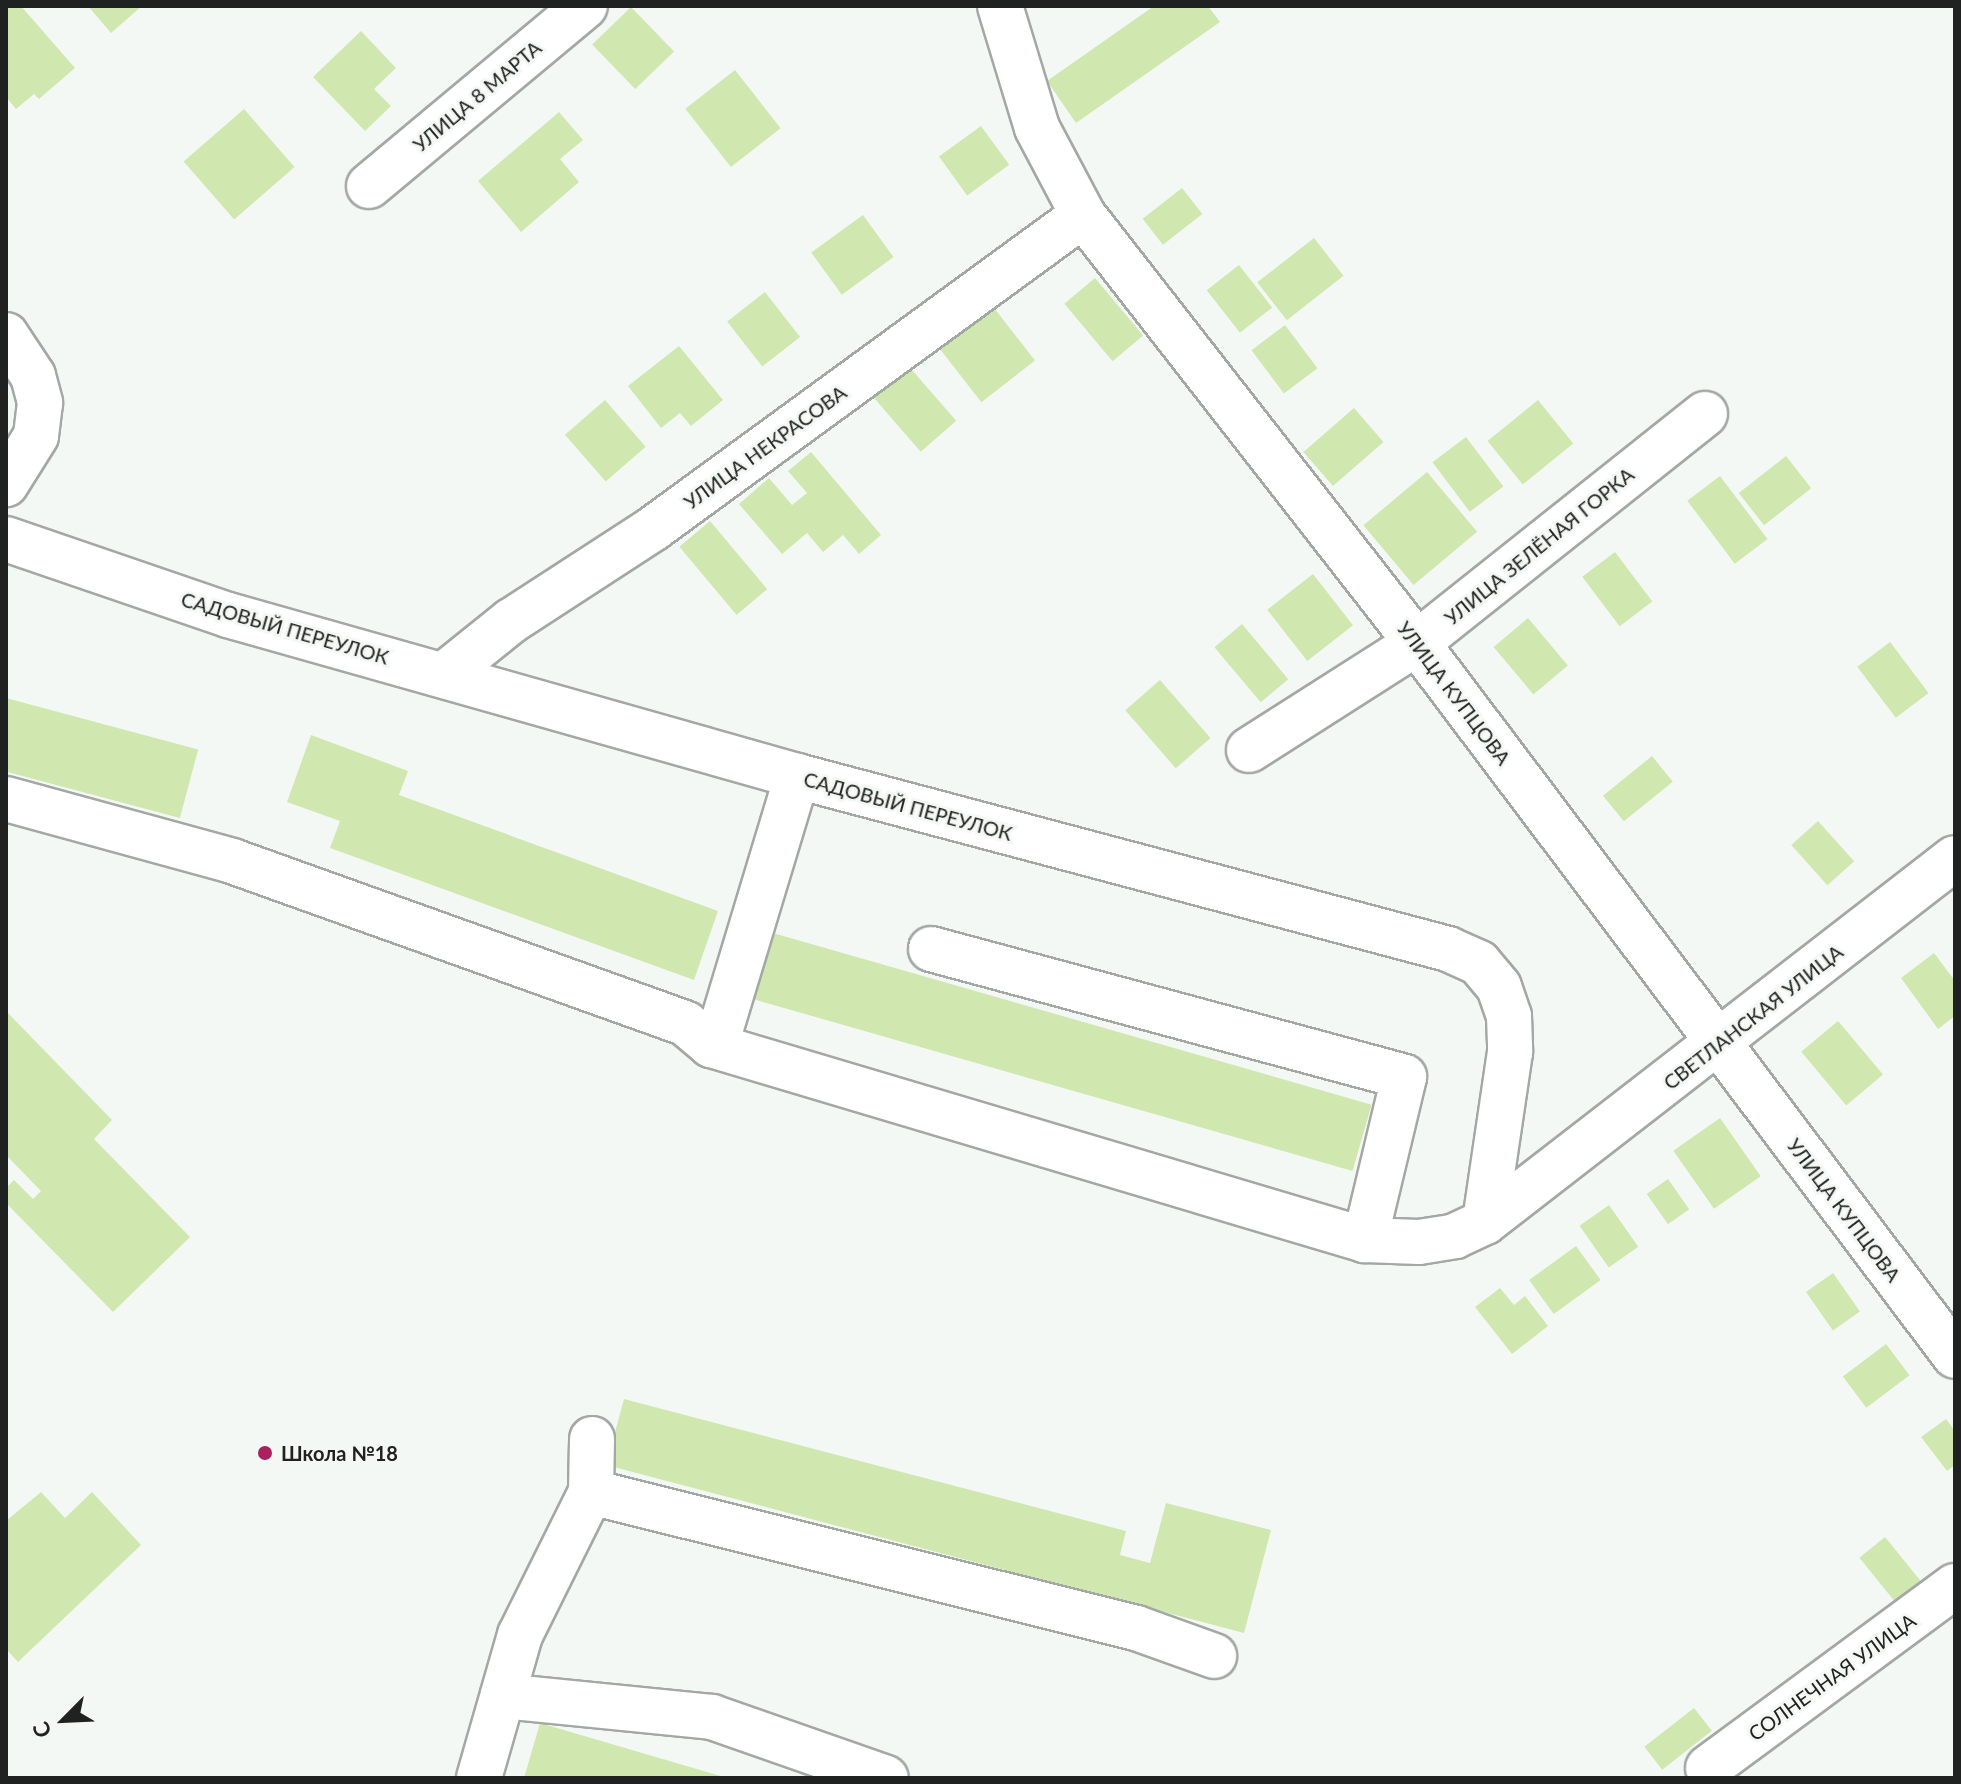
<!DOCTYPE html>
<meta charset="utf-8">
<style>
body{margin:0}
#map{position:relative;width:1961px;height:1784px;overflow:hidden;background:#f3f8f5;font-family:Lato,sans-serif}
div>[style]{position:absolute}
.building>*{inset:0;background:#d0e8b0;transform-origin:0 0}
.roads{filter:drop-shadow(2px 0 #a3a8a5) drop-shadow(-2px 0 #a3a8a5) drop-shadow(0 2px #a3a8a5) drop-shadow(0 -2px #a3a8a5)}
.minor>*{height:44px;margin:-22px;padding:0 22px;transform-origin:22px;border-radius:22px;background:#fff}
.dots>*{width:22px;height:22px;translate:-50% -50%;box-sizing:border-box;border:4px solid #f3f8f5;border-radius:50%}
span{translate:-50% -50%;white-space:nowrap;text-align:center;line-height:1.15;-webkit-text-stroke:6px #f3f8f5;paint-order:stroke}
.street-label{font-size:20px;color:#202221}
.poi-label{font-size:20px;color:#202221;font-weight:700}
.left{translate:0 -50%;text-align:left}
.frame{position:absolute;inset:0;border:8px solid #202221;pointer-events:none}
.north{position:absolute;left:24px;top:1680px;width:80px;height:80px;-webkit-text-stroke:6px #f3f8f5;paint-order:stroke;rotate:246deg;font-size:22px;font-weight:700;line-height:32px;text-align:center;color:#202221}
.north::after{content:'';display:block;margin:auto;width:28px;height:36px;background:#202221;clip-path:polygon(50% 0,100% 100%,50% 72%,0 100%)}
</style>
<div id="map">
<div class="building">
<div style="clip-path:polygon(6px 6px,21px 6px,75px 68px,39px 99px,34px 94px,16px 109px,6px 97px)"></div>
<div style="clip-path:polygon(88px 6px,142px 6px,111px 33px)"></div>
<div style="clip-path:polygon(1154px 6px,1208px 6px,1220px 22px,1076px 123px,1047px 81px)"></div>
<div style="left:631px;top:7px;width:62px;height:54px;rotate:46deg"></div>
<div style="clip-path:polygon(361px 31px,396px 68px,374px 89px,391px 106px,365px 131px,313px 77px)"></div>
<div style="left:735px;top:70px;width:74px;height:63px;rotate:52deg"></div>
<div style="left:244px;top:109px;width:77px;height:80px;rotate:49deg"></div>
<div style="clip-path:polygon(559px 112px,583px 140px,560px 159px,579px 182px,521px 232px,478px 181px)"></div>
<div style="left:981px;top:126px;width:48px;height:52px;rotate:54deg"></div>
<div style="left:1182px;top:188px;width:33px;height:50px;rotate:52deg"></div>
<div style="left:863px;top:215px;width:52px;height:64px;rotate:54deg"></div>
<div style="left:1314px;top:238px;width:48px;height:72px;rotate:52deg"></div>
<div style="left:1239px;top:265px;width:54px;height:41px;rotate:52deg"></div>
<div style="left:1095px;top:278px;width:75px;height:40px;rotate:50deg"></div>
<div style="left:765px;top:292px;width:57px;height:48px;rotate:52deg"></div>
<div style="left:987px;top:299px;width:78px;height:68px;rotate:52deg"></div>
<div style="left:1285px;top:325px;width:54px;height:42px;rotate:53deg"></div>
<div style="clip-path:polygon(679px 346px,723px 400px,691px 426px,680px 413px,661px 428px,628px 386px)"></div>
<div style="left:905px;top:362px;width:78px;height:47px;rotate:49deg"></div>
<div style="left:605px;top:400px;width:62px;height:53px;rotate:49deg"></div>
<div style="left:1538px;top:400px;width:56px;height:65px;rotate:51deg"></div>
<div style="left:1354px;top:408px;width:45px;height:67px;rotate:49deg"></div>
<div style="left:1466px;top:437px;width:62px;height:42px;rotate:53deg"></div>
<div style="clip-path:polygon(811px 452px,881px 535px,859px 554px,843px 535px,823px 552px,807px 533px,782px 554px,739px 504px,769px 478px,792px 505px,807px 493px,788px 471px)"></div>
<div style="left:1786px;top:456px;width:41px;height:60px;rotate:52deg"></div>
<div style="left:1427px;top:472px;width:78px;height:83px;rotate:50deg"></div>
<div style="left:1720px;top:476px;width:79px;height:41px;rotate:53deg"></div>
<div style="left:710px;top:521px;width:89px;height:40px;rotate:50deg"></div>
<div style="left:1615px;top:552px;width:62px;height:41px;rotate:53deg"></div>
<div style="left:1313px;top:574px;width:65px;height:58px;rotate:52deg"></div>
<div style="left:1528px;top:618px;width:62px;height:45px;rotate:50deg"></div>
<div style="left:1242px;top:624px;width:72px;height:36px;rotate:50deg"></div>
<div style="left:1890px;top:642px;width:64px;height:41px;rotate:53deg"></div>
<div style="left:1160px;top:680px;width:77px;height:46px;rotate:49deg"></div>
<div style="left:6px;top:698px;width:199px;height:71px;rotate:15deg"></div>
<div style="clip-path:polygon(311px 735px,408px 771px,399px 795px,718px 911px,694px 980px,330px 848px,340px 821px,287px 802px)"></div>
<div style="left:1652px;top:756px;width:33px;height:63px;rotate:51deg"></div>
<div style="left:1818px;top:821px;width:54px;height:36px;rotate:48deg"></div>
<div style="left:766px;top:931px;width:630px;height:69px;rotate:16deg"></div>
<div style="clip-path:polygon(1934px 953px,1955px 981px,1955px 1016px,1938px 1029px,1901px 978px)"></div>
<div style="clip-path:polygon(6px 1011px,112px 1120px,94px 1139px,190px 1237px,113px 1312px,6px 1203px,6px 1188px,14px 1180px,33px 1199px,41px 1191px,6px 1155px)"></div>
<div style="left:1838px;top:1021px;width:70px;height:48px;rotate:50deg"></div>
<div style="left:1720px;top:1118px;width:71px;height:57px;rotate:55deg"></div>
<div style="left:1668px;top:1179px;width:37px;height:26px;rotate:55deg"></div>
<div style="left:1609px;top:1205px;width:51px;height:36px;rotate:55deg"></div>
<div style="left:1576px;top:1246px;width:42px;height:58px;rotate:54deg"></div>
<div style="left:1833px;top:1273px;width:47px;height:33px;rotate:55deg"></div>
<div style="clip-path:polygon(1500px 1288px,1514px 1305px,1525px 1296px,1548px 1326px,1512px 1354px,1475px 1307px)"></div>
<div style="left:1886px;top:1344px;width:39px;height:54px;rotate:53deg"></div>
<div style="clip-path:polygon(624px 1399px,1126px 1531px,1120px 1555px,1150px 1563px,1166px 1503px,1271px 1530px,1244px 1633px,606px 1465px)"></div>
<div style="clip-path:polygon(1946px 1419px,1955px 1431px,1955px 1465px,1947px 1471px,1921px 1437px)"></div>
<div style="clip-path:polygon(41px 1492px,65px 1518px,92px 1492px,141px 1545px,18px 1662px,6px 1649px,6px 1521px)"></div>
<div style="left:1885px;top:1537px;width:59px;height:33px;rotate:51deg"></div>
<div style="left:1694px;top:1708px;width:29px;height:63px;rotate:52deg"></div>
<div style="clip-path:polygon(540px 1723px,724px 1777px,724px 1778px,524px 1778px)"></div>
</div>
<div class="roads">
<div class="minor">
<div style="left:1000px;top:6px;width:127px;rotate:73.1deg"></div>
<div style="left:1037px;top:128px;width:98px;rotate:62.1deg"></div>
<div style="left:1083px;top:215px;width:543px;rotate:52.03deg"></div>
<div style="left:1417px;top:643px;width:893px;rotate:52.96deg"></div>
<div style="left:369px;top:186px;width:281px;rotate:-39.8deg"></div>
<div style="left:6px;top:335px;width:49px;rotate:56.6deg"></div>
<div style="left:33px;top:376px;width:28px;rotate:75deg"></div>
<div style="left:40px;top:403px;width:33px;rotate:97deg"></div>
<div style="left:36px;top:436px;width:57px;rotate:122deg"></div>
<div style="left:6px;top:539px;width:235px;rotate:18.9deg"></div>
<div style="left:228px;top:615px;width:591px;rotate:15.8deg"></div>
<div style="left:797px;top:776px;width:674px;rotate:14.88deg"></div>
<div style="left:1448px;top:949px;width:34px;rotate:24deg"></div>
<div style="left:1479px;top:963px;width:31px;rotate:50deg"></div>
<div style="left:1499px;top:987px;width:31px;rotate:71deg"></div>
<div style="left:1509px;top:1016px;width:36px;rotate:88deg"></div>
<div style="left:1510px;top:1052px;width:172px;rotate:98.4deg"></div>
<div style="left:1485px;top:1222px;width:594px;rotate:-37.76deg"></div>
<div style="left:445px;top:674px;width:85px;rotate:-38.8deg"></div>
<div style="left:511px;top:621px;width:171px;rotate:-33deg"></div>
<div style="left:654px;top:528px;width:531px;rotate:-36.11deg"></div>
<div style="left:1249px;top:750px;width:199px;rotate:-32.5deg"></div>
<div style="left:1417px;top:643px;width:368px;rotate:-38.5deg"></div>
<div style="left:6px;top:799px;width:234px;rotate:15.3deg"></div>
<div style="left:232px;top:861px;width:482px;rotate:19.7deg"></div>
<div style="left:686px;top:1024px;width:33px;rotate:40deg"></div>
<div style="left:711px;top:1045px;width:10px;rotate:-45deg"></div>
<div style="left:718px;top:1038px;width:274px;rotate:-73.2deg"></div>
<div style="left:931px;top:949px;width:490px;rotate:15.1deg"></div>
<div style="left:1404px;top:1077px;width:168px;rotate:103.5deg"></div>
<div style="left:711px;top:1045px;width:682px;rotate:16.6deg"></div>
<div style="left:1365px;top:1240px;width:54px;rotate:2.1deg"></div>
<div style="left:1419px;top:1242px;width:36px;rotate:-9deg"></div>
<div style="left:1455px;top:1236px;width:33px;rotate:-25deg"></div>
<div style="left:591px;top:1492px;width:562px;rotate:14.01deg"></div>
<div style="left:1136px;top:1628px;width:83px;rotate:19.7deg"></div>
<div style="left:503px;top:1696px;width:210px;rotate:5.7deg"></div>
<div style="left:712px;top:1717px;width:184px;rotate:19.3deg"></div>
<div style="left:1708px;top:1768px;width:307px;rotate:-36.4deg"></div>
<div style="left:479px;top:1778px;width:149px;rotate:-74deg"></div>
<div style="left:520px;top:1635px;width:160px;rotate:-63.6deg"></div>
<div style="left:591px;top:1492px;width:53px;rotate:-88.9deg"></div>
</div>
</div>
<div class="dots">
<div style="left:265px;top:1453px;background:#ac205f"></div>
</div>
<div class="street-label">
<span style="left:477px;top:96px;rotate:-40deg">УЛИЦА 8 МАРТА</span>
<span style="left:765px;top:447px;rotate:-36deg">УЛИЦА НЕКРАСОВА</span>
<span style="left:1539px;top:546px;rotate:-39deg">УЛИЦА ЗЕЛЁНАЯ ГОРКА</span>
<span style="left:285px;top:628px;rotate:16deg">САДОВЫЙ ПЕРЕУЛОК</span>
<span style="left:1454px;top:693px;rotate:53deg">УЛИЦА КУПЦОВА</span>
<span style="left:908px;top:806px;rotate:15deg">САДОВЫЙ ПЕРЕУЛОК</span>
<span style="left:1753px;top:1017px;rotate:-38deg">СВЕТЛАНСКАЯ УЛИЦА</span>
<span style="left:1844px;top:1210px;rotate:53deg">УЛИЦА КУПЦОВА</span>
<span style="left:1832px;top:1677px;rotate:-36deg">СОЛНЕЧНАЯ УЛИЦА</span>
</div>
<div class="poi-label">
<span class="left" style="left:281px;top:1453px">Школа №18</span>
</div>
<div class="frame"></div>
<div class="north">С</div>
</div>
